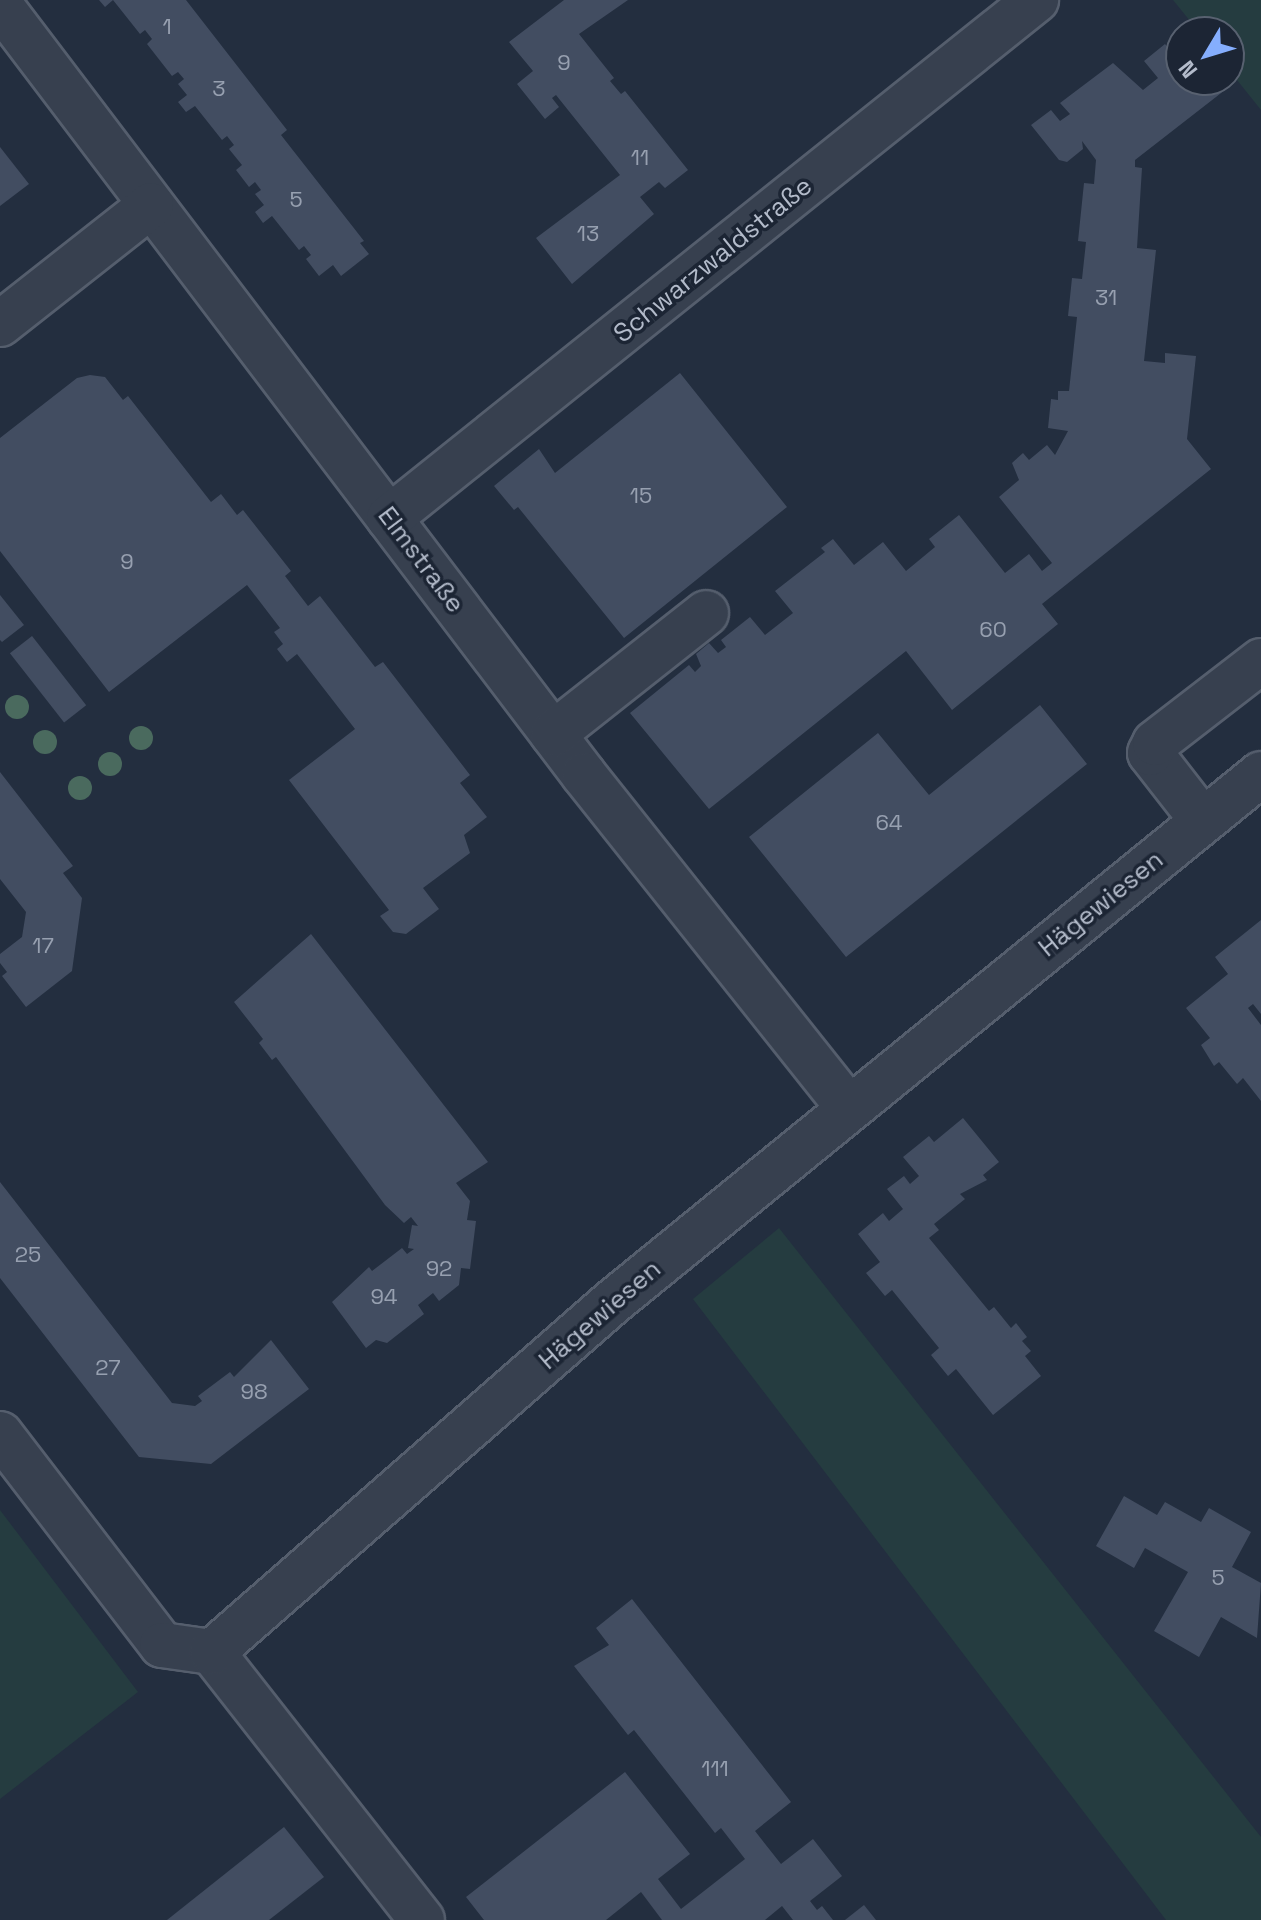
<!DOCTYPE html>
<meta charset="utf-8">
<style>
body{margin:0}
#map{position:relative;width:1261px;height:1920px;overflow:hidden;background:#232e3f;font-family:"Space Grotesk",sans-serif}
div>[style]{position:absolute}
.green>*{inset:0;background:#253c40}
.building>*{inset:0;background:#424d61;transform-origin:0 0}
.roads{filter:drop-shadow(2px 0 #555e6d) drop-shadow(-2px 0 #555e6d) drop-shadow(0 2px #555e6d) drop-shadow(0 -2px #555e6d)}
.minor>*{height:44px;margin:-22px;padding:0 22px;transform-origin:22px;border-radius:22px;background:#37404f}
.trees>*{width:24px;height:24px;margin:-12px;border-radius:50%;background:#4a6a5e}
span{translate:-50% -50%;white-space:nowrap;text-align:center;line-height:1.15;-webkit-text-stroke:7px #1c2534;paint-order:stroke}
.number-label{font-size:22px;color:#97a0b0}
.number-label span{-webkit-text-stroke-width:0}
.street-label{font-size:26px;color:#b3bbca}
.north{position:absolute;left:1165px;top:16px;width:80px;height:80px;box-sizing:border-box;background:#1c2534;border:2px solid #586170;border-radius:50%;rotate:232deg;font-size:22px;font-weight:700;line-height:32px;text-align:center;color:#b3bbca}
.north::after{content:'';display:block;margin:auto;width:28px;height:36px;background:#85aefd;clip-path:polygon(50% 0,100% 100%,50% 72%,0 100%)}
</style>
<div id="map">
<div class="green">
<div style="clip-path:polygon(1173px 0,1261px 0,1261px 110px,1229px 70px,1229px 32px,1199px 32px)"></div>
<div style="clip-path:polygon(779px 1228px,1261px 1837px,1261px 1920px,1166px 1920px,693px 1299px)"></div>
<div style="clip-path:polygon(0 1510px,138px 1692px,0 1799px)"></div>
</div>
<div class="building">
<div style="clip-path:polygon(99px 0,186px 0,287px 130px,281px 135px,364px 241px,360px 243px,369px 254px,341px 276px,333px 265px,319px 276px,306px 259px,311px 255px,304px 246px,299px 250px,272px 216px,263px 223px,255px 212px,264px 205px,255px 194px,261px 190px,255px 182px,249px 187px,236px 170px,242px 165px,229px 149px,234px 145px,227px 136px,222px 140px,195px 106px,186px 112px,178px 102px,187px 95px,178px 84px,184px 79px,178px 72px,172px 76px,147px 44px,152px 39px,145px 30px,140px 34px,113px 0,105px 7px)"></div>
<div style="clip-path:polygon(564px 0,628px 0,579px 34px,614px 78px,610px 81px,621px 94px,625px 91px,688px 170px,665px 188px,659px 182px,640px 197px,654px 214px,572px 284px,536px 238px,620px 175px,556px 95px,552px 98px,559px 107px,545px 119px,517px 84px,533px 71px,509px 42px)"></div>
<div style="clip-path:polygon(1165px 44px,1173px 53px,1181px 46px,1181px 80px,1229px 77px,1234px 83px,1135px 160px,1135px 167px,1142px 168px,1137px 248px,1156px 250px,1144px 361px,1165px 363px,1165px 353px,1196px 356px,1187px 439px,1211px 469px,1042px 604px,1058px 624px,952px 710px,906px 651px,709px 809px,630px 713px,689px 665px,695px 672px,701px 666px,696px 654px,709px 643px,718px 653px,726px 647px,721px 640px,750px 617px,765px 635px,793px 613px,775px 591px,825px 552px,821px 548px,833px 539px,854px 565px,883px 542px,906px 571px,935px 547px,929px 539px,959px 515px,1005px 573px,1029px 554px,1042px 571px,1052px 563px,999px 497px,1019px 480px,1012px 463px,1023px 453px,1029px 460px,1047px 445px,1055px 455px,1068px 431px,1048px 428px,1051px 399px,1058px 400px,1058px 391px,1069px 391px,1077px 317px,1068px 316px,1072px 278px,1082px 279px,1086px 242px,1078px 241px,1084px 183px,1094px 184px,1096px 160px,1082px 141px,1083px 149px,1067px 162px,1059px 160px,1031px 125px,1051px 110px,1060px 121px,1070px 114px,1060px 103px,1113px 63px,1143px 90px,1158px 78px,1144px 61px)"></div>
<div style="clip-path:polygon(0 147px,29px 184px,0 206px)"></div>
<div style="clip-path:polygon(680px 373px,787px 507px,624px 638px,518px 507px,514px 510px,494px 486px,539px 449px,555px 473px)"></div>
<div style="clip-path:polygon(90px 375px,105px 377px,123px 400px,128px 396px,211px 502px,221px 494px,237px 515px,243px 510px,291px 571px,285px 576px,308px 606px,320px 596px,375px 667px,383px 662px,470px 775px,460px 783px,487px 817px,464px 835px,470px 853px,423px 888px,439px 909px,406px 934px,393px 932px,380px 916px,389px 910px,289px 780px,355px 729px,297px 654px,287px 662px,277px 649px,283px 644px,274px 632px,280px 628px,247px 585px,109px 692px,0 551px,0 438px,77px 378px)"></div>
<div style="clip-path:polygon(0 595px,24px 625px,2px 642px,0 640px)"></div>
<div style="left:32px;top:636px;width:88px;height:28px;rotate:52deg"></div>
<div style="clip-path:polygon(1040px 705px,1087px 764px,846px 957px,749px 837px,878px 733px,929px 795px)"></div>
<div style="clip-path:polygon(0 772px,73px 866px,63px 873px,82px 898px,72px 971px,26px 1007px,2px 976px,7px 972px,0 963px,0 954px,22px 937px,26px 912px,0 879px)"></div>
<div style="clip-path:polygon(1261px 920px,1261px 1014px,1253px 1004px,1248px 1008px,1261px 1025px,1261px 1101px,1243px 1078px,1237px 1084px,1219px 1062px,1214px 1066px,1201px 1045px,1210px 1038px,1186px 1008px,1228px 974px,1215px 957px)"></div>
<div style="clip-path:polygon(311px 934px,488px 1162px,456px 1183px,470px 1201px,467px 1220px,476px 1221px,470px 1269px,461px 1268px,459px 1285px,439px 1301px,433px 1293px,418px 1305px,424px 1314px,387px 1343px,376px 1340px,366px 1348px,332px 1302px,369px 1267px,372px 1271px,402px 1248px,407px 1254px,414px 1249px,408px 1248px,412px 1225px,418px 1226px,411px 1217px,404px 1223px,385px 1205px,276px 1057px,272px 1060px,259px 1043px,263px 1039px,234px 1002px)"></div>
<div style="clip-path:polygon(963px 1118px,999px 1162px,983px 1175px,987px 1180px,960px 1194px,965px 1199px,934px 1224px,939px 1230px,929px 1238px,989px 1311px,994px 1307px,1011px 1328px,1016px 1323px,1027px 1337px,1022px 1341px,1031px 1351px,1025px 1356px,1041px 1376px,993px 1415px,956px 1369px,948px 1376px,931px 1355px,939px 1348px,892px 1290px,885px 1296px,866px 1273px,880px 1262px,858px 1234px,883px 1213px,889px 1221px,903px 1209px,887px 1189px,904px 1176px,910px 1184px,919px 1176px,903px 1157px,929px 1136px,934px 1142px)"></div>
<div style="clip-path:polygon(0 1182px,172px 1403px,195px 1406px,202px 1401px,198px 1396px,230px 1372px,234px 1377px,271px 1340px,309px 1389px,211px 1464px,139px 1457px,0 1278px)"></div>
<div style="clip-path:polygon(1124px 1496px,1157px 1515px,1165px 1502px,1201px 1522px,1209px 1508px,1251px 1532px,1232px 1567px,1261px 1583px,1257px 1638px,1221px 1617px,1199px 1657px,1154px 1631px,1188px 1572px,1145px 1548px,1134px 1568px,1096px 1546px)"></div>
<div style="clip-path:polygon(632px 1599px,791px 1802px,755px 1831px,781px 1864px,813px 1839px,842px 1876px,810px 1901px,817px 1910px,822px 1906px,833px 1920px,793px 1920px,782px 1906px,765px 1920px,662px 1920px,641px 1892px,606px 1920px,484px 1920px,466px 1897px,625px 1772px,690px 1854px,658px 1879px,681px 1909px,745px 1859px,721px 1828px,715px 1833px,634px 1730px,628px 1735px,574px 1666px,609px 1645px,596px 1628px)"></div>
<div style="clip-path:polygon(284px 1827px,324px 1877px,269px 1920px,167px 1920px)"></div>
<div style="clip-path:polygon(864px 1905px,876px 1920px,845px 1920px)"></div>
</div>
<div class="roads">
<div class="minor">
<div style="left:0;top:5px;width:966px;rotate:52.82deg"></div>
<div style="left:584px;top:775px;width:426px;rotate:51.5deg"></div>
<div style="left:0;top:324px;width:192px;rotate:-38.2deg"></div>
<div style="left:389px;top:518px;width:829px;rotate:-38.68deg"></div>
<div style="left:553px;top:734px;width:195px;rotate:-38.3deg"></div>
<div style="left:1203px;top:821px;width:86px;rotate:-127.9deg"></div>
<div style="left:1150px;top:753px;width:11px;rotate:-63deg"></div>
<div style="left:1155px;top:743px;width:134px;rotate:-37.7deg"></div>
<div style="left:0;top:1434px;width:266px;rotate:52.5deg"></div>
<div style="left:162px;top:1645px;width:50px;rotate:8deg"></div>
<div style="left:422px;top:1920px;width:340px;rotate:-128.1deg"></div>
<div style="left:212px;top:1652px;width:535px;rotate:-41.14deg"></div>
<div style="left:615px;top:1300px;width:833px;rotate:-39.15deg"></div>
</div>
</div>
<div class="trees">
<div style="left:17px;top:707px"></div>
<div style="left:141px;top:738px"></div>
<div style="left:45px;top:742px"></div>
<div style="left:110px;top:764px"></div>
<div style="left:80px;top:788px"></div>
</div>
<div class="number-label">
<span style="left:167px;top:27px">1</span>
<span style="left:564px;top:63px">9</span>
<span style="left:219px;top:89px">3</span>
<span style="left:640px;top:158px">11</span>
<span style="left:296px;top:200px">5</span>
<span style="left:588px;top:234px">13</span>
<span style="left:1106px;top:298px">31</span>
<span style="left:641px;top:496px">15</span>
<span style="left:127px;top:562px">9</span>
<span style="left:993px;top:630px">60</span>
<span style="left:889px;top:823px">64</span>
<span style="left:43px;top:946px">17</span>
<span style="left:28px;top:1255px">25</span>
<span style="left:439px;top:1269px">92</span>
<span style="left:384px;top:1297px">94</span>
<span style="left:108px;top:1368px">27</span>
<span style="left:254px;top:1392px">98</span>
<span style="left:1218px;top:1578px">5</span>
<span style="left:715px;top:1769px">111</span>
</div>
<div class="street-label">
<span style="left:713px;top:260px;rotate:-39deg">Schwarzwaldstraße</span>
<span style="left:421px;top:560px;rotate:53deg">Elmstraße</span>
<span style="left:1101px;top:904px;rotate:-39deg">Hägewiesen</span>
<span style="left:600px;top:1315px;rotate:-41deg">Hägewiesen</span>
</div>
<div class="north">N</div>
</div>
